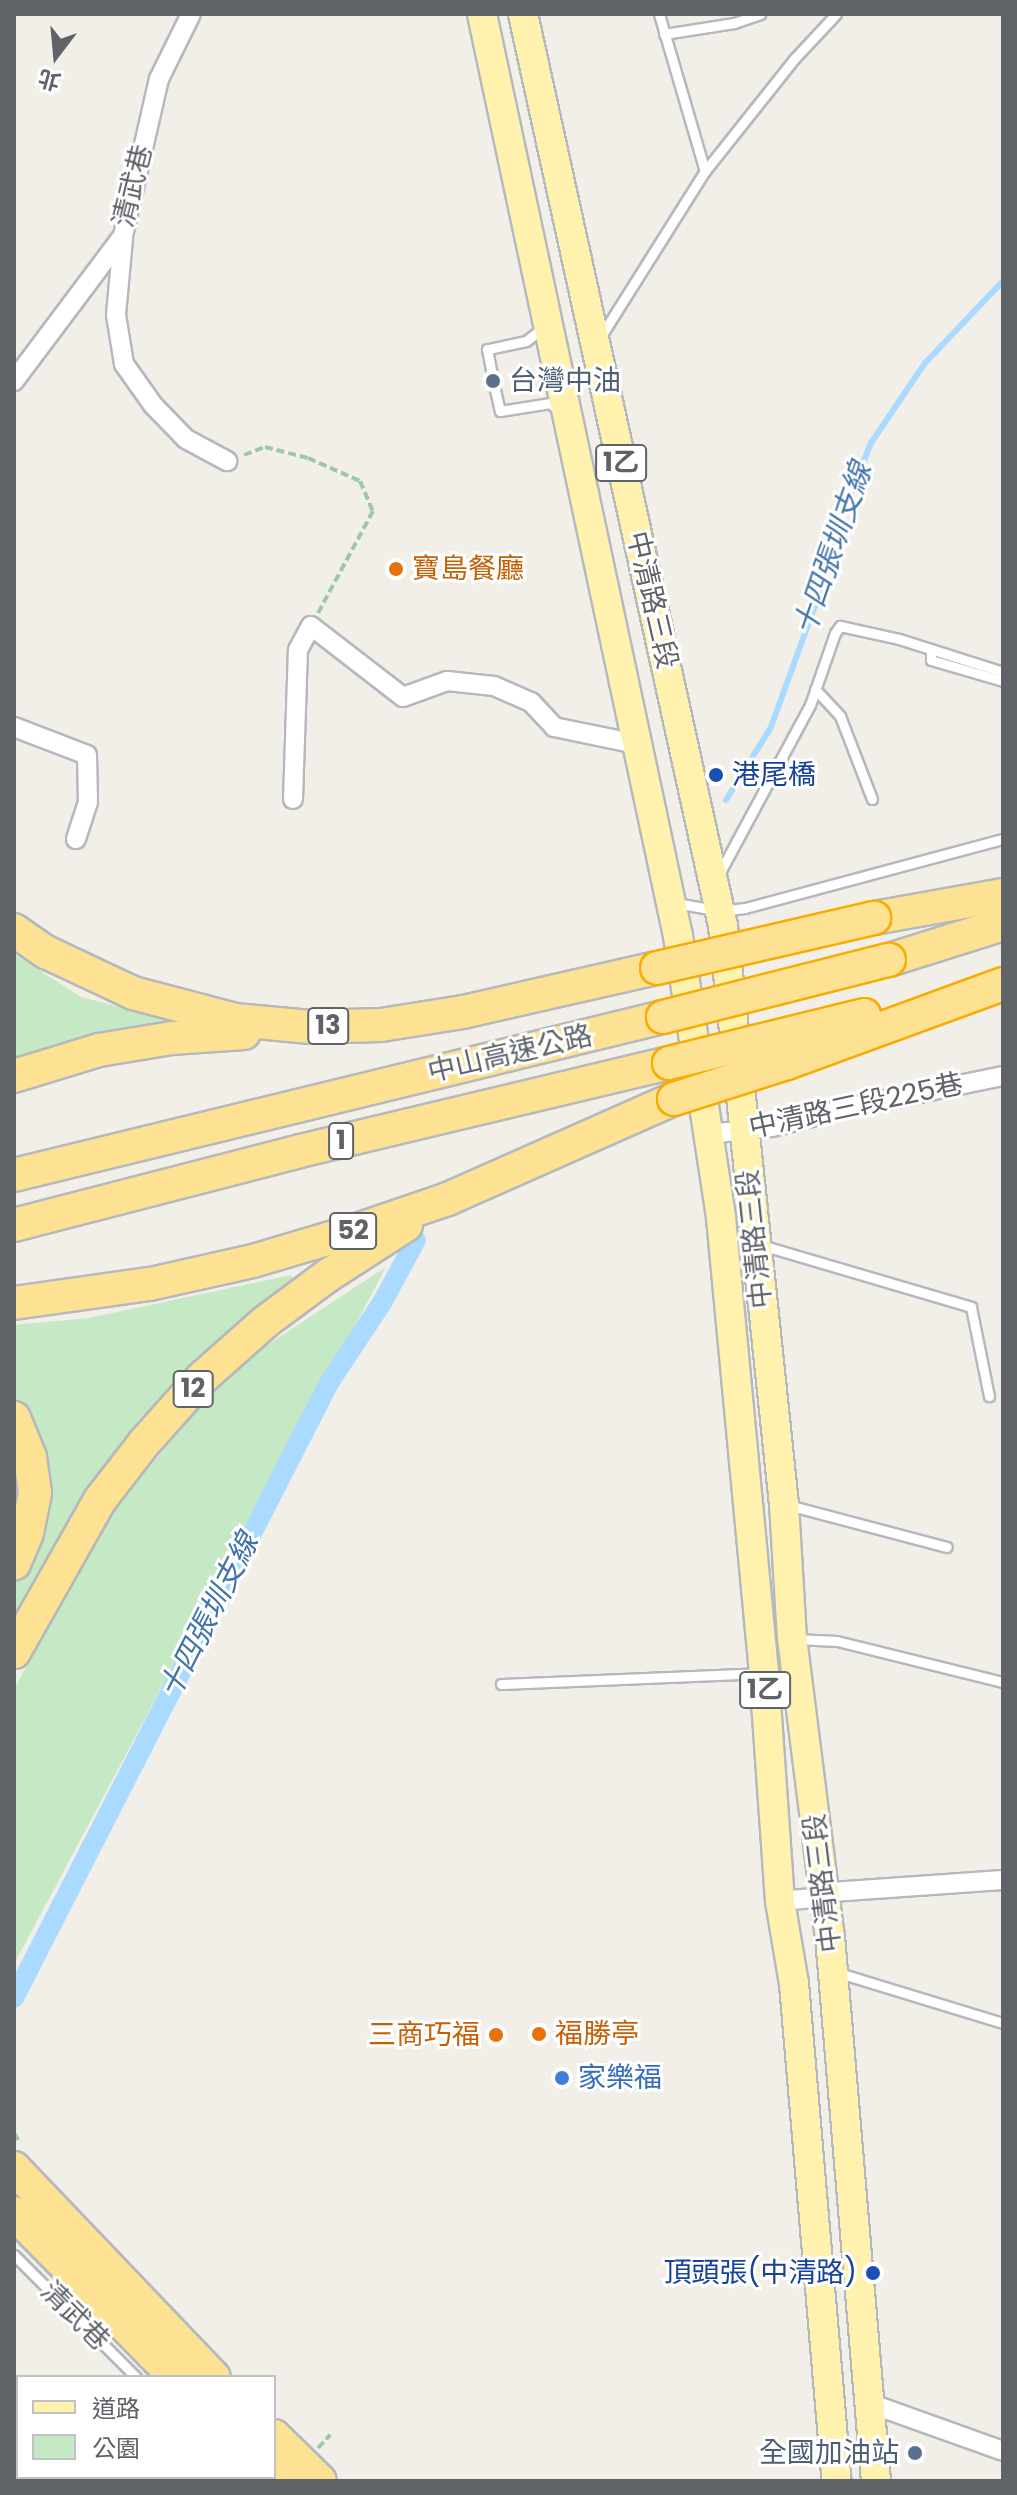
<!DOCTYPE html>
<meta charset="utf-8">
<style>
body{margin:0}
#map{position:relative;width:1017px;height:2495px;overflow:hidden;background:#f1efe8;font-family:Poppins,"Noto Sans TC",sans-serif}
div>[style]{position:absolute}
.green>*{inset:0;background:#c5e8c5}
.stream>*{height:6px;margin:-3px;padding:0 3px;transform-origin:3px;border-radius:3px;background:#aadaff}
.canal>*{height:20px;margin:-10px;padding:0 10px;transform-origin:10px;border-radius:10px;background:#aadaff}
.path>*{height:4px;margin-top:-2px;transform-origin:0;background:repeating-linear-gradient(90deg,#9cc7a9 0 8px,transparent 0 12px)}
.roads{filter:drop-shadow(2px 0 #b5b8bc) drop-shadow(-2px 0 #b5b8bc) drop-shadow(0 2px #b5b8bc) drop-shadow(0 -2px #b5b8bc)}
.lane>*{height:9px;margin:-4.5px;padding:0 4.5px;transform-origin:4.5px;border-radius:4.5px;background:#fff}
.street>*{height:18px;margin:-9px;padding:0 9px;transform-origin:9px;border-radius:9px;background:#fff}
.primary>*{height:28px;margin:-14px;padding:0 14px;transform-origin:14px;border-radius:14px;background:#fff2af}
.highway>*{height:32px;margin:-16px;padding:0 16px;transform-origin:16px;border-radius:16px;background:#fde293}
.bridges{filter:drop-shadow(2px 0 #f9ab00) drop-shadow(-2px 0 #f9ab00) drop-shadow(0 2px #f9ab00) drop-shadow(0 -2px #f9ab00)}
.highway-bridge>*{height:32px;margin:-16px;padding:0 16px;transform-origin:16px;border-radius:16px;background:#fde293}
.dots>*{width:22px;height:22px;translate:-50% -50%;box-sizing:border-box;border:4px solid #fff;border-radius:50%}
span{translate:-50% -50%;white-space:nowrap;text-align:center;line-height:1.15;-webkit-text-stroke:6px #fff;paint-order:stroke}
.shield-label span{padding:2px 6px;background:#fff;border:2px solid;border-radius:6px;-webkit-text-stroke-width:0}
.shield-label{font-size:26px;color:#5f6368;font-weight:700}
.street-label{font-size:28px;color:#5f6368}
.service-label{font-size:28px;color:#4e5e75}
.left{translate:0 -50%;text-align:left}
.right{translate:-100% -50%;text-align:right}
.food-label{font-size:28px;color:#c56008}
.transit-label{font-size:28px;color:#164399}
.shop-label{font-size:28px;color:#366cbe}
.water-label{font-size:30px;color:#4174aa;font-style:italic}
.frame{position:absolute;inset:0;border:16px solid #5f6368;pointer-events:none}
.legend{position:absolute;left:16px;top:2375px;width:260px;height:104px;box-sizing:border-box;background:#fff;border:2px solid #bfc1c3;margin:0;padding:10px 14px;list-style:none;font-size:24px;color:#5f6368}
.legend li{display:flex;align-items:center;gap:16px;height:40px}
.legend b{width:40px;border:2px solid #bfc1c3}
.north{position:absolute;left:16px;top:16px;width:80px;height:80px;-webkit-text-stroke:6px #fff;paint-order:stroke;rotate:196deg;font-size:22px;font-weight:700;line-height:32px;text-align:center;color:#5f6368}
.north::after{content:'';display:block;margin:auto;width:28px;height:36px;background:#5f6368;clip-path:polygon(50% 0,100% 100%,50% 72%,0 100%)}
</style>
<div id="map">
<div class="green">
<div style="clip-path:polygon(14px 954px,81px 997px,168px 1019px,168px 1030px,14px 1064px)"></div>
<div style="clip-path:polygon(386px 1267px,14px 1964px,14px 1690px,99px 1526px,234px 1367px)"></div>
<div style="clip-path:polygon(291px 1275px,294px 1285px,140px 1418px,70px 1522px,14px 1631px,14px 1581px,28px 1557px,40px 1445px,14px 1400px,14px 1325px,89px 1318px)"></div>
</div>
<div class="stream">
<div style="left:726px;top:800px;width:86px;rotate:-58.3deg"></div>
<div style="left:771px;top:727px;width:150px;rotate:-70.1deg"></div>
<div style="left:822px;top:586px;width:47px;rotate:-77.7deg"></div>
<div style="left:832px;top:540px;width:105px;rotate:-68.1deg"></div>
<div style="left:871px;top:443px;width:97px;rotate:-56deg"></div>
<div style="left:925px;top:363px;width:113px;rotate:-46.4deg"></div>
</div>
<div class="canal">
<div style="left:14px;top:1998px;width:691px;rotate:-62.88deg"></div>
<div style="left:329px;top:1383px;width:98px;rotate:-56.6deg"></div>
<div style="left:383px;top:1301px;width:69px;rotate:-61.6deg"></div>
</div>
<div class="path">
<div style="left:244px;top:455px;width:22px;rotate:-21deg"></div>
<div style="left:265px;top:447px;width:44px;rotate:14.3deg"></div>
<div style="left:308px;top:458px;width:57px;rotate:23.9deg"></div>
<div style="left:360px;top:481px;width:33px;rotate:67deg"></div>
<div style="left:373px;top:511px;width:116px;rotate:118.3deg"></div>
<div style="left:14px;top:2133px;width:12px;rotate:59deg"></div>
<div style="left:318px;top:2448px;width:18px;rotate:-47deg"></div>
</div>
<div class="roads">
<div class="lane">
<div style="left:659px;top:14px;width:164px;rotate:73.7deg"></div>
<div style="left:664px;top:34px;width:71px;rotate:-8.9deg"></div>
<div style="left:734px;top:23px;width:28px;rotate:-19deg"></div>
<div style="left:544px;top:327px;width:23px;rotate:142deg"></div>
<div style="left:526px;top:341px;width:40px;rotate:168deg"></div>
<div style="left:487px;top:349px;width:33px;rotate:79deg"></div>
<div style="left:493px;top:381px;width:31px;rotate:77deg"></div>
<div style="left:500px;top:411px;width:51px;rotate:-9.1deg"></div>
<div style="left:550px;top:403px;width:12px;rotate:42deg"></div>
<div style="left:601px;top:336px;width:195px;rotate:-57.8deg"></div>
<div style="left:705px;top:171px;width:144px;rotate:-51.5deg"></div>
<div style="left:795px;top:58px;width:60px;rotate:-47deg"></div>
<div style="left:931px;top:649px;width:11px;rotate:90deg"></div>
<div style="left:931px;top:660px;width:75px;rotate:16.3deg"></div>
<div style="left:815px;top:689px;width:37px;rotate:47deg"></div>
<div style="left:840px;top:716px;width:89px;rotate:68.9deg"></div>
<div style="left:719px;top:874px;width:192px;rotate:-61.7deg"></div>
<div style="left:810px;top:705px;width:76px;rotate:-70.9deg"></div>
<div style="left:835px;top:633px;width:9px;rotate:-54deg"></div>
<div style="left:840px;top:626px;width:60px;rotate:12.4deg"></div>
<div style="left:899px;top:639px;width:109px;rotate:17.6deg"></div>
<div style="left:676px;top:903px;width:45px;rotate:10.3deg"></div>
<div style="left:720px;top:911px;width:25px;rotate:-7deg"></div>
<div style="left:745px;top:908px;width:267px;rotate:-15deg"></div>
<div style="left:761px;top:1245px;width:219px;rotate:16.4deg"></div>
<div style="left:971px;top:1307px;width:91px;rotate:78.6deg"></div>
<div style="left:788px;top:1505px;width:164px;rotate:14.8deg"></div>
<div style="left:795px;top:1639px;width:42px;rotate:2.7deg"></div>
<div style="left:837px;top:1641px;width:171px;rotate:13.9deg"></div>
<div style="left:501px;top:1684px;width:259px;rotate:-2.4deg"></div>
<div style="left:836px;top:1972px;width:175px;rotate:17deg"></div>
<div style="left:14px;top:2255px;width:173px;rotate:45deg"></div>
<div style="left:238px;top:2477px;width:6px;rotate:45deg"></div>
</div>
<div class="street">
<div style="left:123px;top:239px;width:76px;rotate:95.3deg"></div>
<div style="left:116px;top:315px;width:50px;rotate:80.7deg"></div>
<div style="left:124px;top:364px;width:50px;rotate:54.7deg"></div>
<div style="left:153px;top:405px;width:47px;rotate:45.9deg"></div>
<div style="left:186px;top:439px;width:47px;rotate:28.2deg"></div>
<div style="left:14px;top:381px;width:181px;rotate:-53.1deg"></div>
<div style="left:123px;top:236px;width:161px;rotate:-77.1deg"></div>
<div style="left:159px;top:79px;width:72px;rotate:-63.8deg"></div>
<div style="left:14px;top:727px;width:78px;rotate:21deg"></div>
<div style="left:87px;top:755px;width:47px;rotate:88.8deg"></div>
<div style="left:88px;top:802px;width:39px;rotate:108deg"></div>
<div style="left:293px;top:799px;width:149px;rotate:-88.1deg"></div>
<div style="left:298px;top:650px;width:27px;rotate:-62deg"></div>
<div style="left:311px;top:626px;width:116px;rotate:37.7deg"></div>
<div style="left:403px;top:697px;width:47px;rotate:-20deg"></div>
<div style="left:447px;top:681px;width:47px;rotate:6.1deg"></div>
<div style="left:494px;top:686px;width:40px;rotate:23.4deg"></div>
<div style="left:531px;top:702px;width:34px;rotate:47deg"></div>
<div style="left:554px;top:727px;width:85px;rotate:11.6deg"></div>
<div style="left:709px;top:1134px;width:63px;rotate:-6.3deg"></div>
<div style="left:772px;top:1127px;width:77px;rotate:-14.2deg"></div>
<div style="left:847px;top:1108px;width:159px;rotate:-11.6deg"></div>
<div style="left:780px;top:1901px;width:45px;rotate:-5.1deg"></div>
<div style="left:825px;top:1897px;width:9px;rotate:-36deg"></div>
<div style="left:832px;top:1892px;width:171px;rotate:-4deg"></div>
<div style="left:869px;top:2403px;width:142px;rotate:19.7deg"></div>
</div>
<div class="primary">
<div style="left:482px;top:14px;width:943px;rotate:78deg"></div>
<div style="left:678px;top:936px;width:285px;rotate:81.3deg"></div>
<div style="left:721px;top:1218px;width:457px;rotate:84.6deg"></div>
<div style="left:764px;top:1673px;width:229px;rotate:86deg"></div>
<div style="left:780px;top:1901px;width:84px;rotate:80.4deg"></div>
<div style="left:794px;top:1984px;width:499px;rotate:85.1deg"></div>
<div style="left:523px;top:14px;width:934px;rotate:77.63deg"></div>
<div style="left:723px;top:926px;width:581px;rotate:83.98deg"></div>
<div style="left:784px;top:1504px;width:134px;rotate:86.6deg"></div>
<div style="left:792px;top:1638px;width:301px;rotate:82.8deg"></div>
<div style="left:830px;top:1937px;width:546px;rotate:85.17deg"></div>
</div>
<div class="highway">
<div style="left:874px;top:918px;width:131px;rotate:-10.1deg"></div>
<div style="left:14px;top:930px;width:39px;rotate:35deg"></div>
<div style="left:46px;top:952px;width:96px;rotate:25.2deg"></div>
<div style="left:133px;top:993px;width:106px;rotate:14.8deg"></div>
<div style="left:235px;top:1020px;width:76px;rotate:5.3deg"></div>
<div style="left:311px;top:1027px;width:70px;rotate:-1.6deg"></div>
<div style="left:381px;top:1025px;width:83px;rotate:-9deg"></div>
<div style="left:463px;top:1012px;width:199px;rotate:-12.8deg"></div>
<div style="left:889px;top:960px;width:120px;rotate:-17.5deg"></div>
<div style="left:14px;top:1076px;width:89px;rotate:-17deg"></div>
<div style="left:99px;top:1050px;width:74px;rotate:-9.3deg"></div>
<div style="left:172px;top:1038px;width:72px;rotate:-4deg"></div>
<div style="left:14px;top:1175px;width:668px;rotate:-13.68deg"></div>
<div style="left:14px;top:1225px;width:295px;rotate:-14.5deg"></div>
<div style="left:300px;top:1151px;width:379px;rotate:-13.4deg"></div>
<div style="left:14px;top:1303px;width:137px;rotate:-8deg"></div>
<div style="left:150px;top:1284px;width:106px;rotate:-12.6deg"></div>
<div style="left:253px;top:1261px;width:105px;rotate:-16.5deg"></div>
<div style="left:354px;top:1231px;width:99px;rotate:-18.8deg"></div>
<div style="left:448px;top:1199px;width:247px;rotate:-23.9deg"></div>
<div style="left:14px;top:1418px;width:42px;rotate:67.7deg"></div>
<div style="left:30px;top:1457px;width:36px;rotate:82deg"></div>
<div style="left:35px;top:1493px;width:41px;rotate:101.3deg"></div>
<div style="left:27px;top:1533px;width:33px;rotate:113deg"></div>
<div style="left:14px;top:1652px;width:175px;rotate:-60.5deg"></div>
<div style="left:100px;top:1500px;width:72px;rotate:-52.3deg"></div>
<div style="left:144px;top:1443px;width:87px;rotate:-48.3deg"></div>
<div style="left:202px;top:1378px;width:84px;rotate:-41.6deg"></div>
<div style="left:265px;top:1322px;width:77px;rotate:-36.6deg"></div>
<div style="left:327px;top:1276px;width:94px;rotate:-32.8deg"></div>
<div style="left:14px;top:2168px;width:289px;rotate:46.3deg"></div>
<div style="left:14px;top:2213px;width:230px;rotate:45.5deg"></div>
<div style="left:274px;top:2436px;width:64px;rotate:44.4deg"></div>
<div style="left:274px;top:2473px;width:11px;rotate:45deg"></div>
</div>
</div>
<div class="bridges">
<div class="highway-bridge">
<div style="left:657px;top:968px;width:223px;rotate:-13deg"></div>
<div style="left:663px;top:1017px;width:233px;rotate:-14.2deg"></div>
<div style="left:669px;top:1063px;width:201px;rotate:-13.8deg"></div>
<div style="left:674px;top:1099px;width:119px;rotate:-17.7deg"></div>
<div style="left:787px;top:1063px;width:230px;rotate:-20.1deg"></div>
</div>
</div>
<div class="dots">
<div style="left:493px;top:381px;background:#5c6f8a"></div>
<div style="left:396px;top:569px;background:#e8710a"></div>
<div style="left:716px;top:775px;background:#1a4fb4"></div>
<div style="left:539px;top:2034px;background:#e8710a"></div>
<div style="left:496px;top:2035px;background:#e8710a"></div>
<div style="left:562px;top:2078px;background:#3f7fe0"></div>
<div style="left:873px;top:2273px;background:#1a4fb4"></div>
<div style="left:915px;top:2453px;background:#5c6f8a"></div>
</div>
<div class="shield-label">
<span style="left:621px;top:463px">1乙</span>
<span style="left:328px;top:1026px">13</span>
<span style="left:341px;top:1141px">1</span>
<span style="left:353px;top:1231px">52</span>
<span style="left:193px;top:1389px">12</span>
<span style="left:765px;top:1690px">1乙</span>
</div>
<div class="street-label">
<span style="left:133px;top:186px;rotate:-76deg">清武巷</span>
<span style="left:652px;top:600px;rotate:77deg">中清路三段</span>
<span style="left:510px;top:1054px;rotate:-13deg">中山高速公路</span>
<span style="left:856px;top:1106px;rotate:-12deg">中清路三段225巷</span>
<span style="left:755px;top:1239px;rotate:-96deg">中清路三段</span>
<span style="left:823px;top:1883px;rotate:-97deg">中清路三段</span>
<span style="left:75px;top:2316px;rotate:45deg">清武巷</span>
</div>
<div class="service-label">
<span class="left" style="left:509px;top:381px">台灣中油</span>
<span class="right" style="left:899px;top:2453px">全國加油站</span>
</div>
<div class="food-label">
<span class="left" style="left:412px;top:569px">寶島餐廳</span>
<span class="left" style="left:555px;top:2034px">福勝亭</span>
<span class="right" style="left:480px;top:2035px">三商巧福</span>
</div>
<div class="transit-label">
<span class="left" style="left:732px;top:775px">港尾橋</span>
<span class="right" style="left:857px;top:2273px">頂頭張(中清路)</span>
</div>
<div class="shop-label">
<span class="left" style="left:578px;top:2078px">家樂福</span>
</div>
<div class="water-label">
<span style="left:833px;top:549px;rotate:-71deg">十四張圳支線</span>
<span style="left:209px;top:1616px;rotate:-63deg">十四張圳支線</span>
</div>
<div class="frame"></div>
<ul class="legend">
<li><b style="height:10px;background:#fff2af"></b>道路</li>
<li><b style="height:22px;background:#c5e8c5"></b>公園</li>
</ul>
<div class="north">北</div>
</div>
